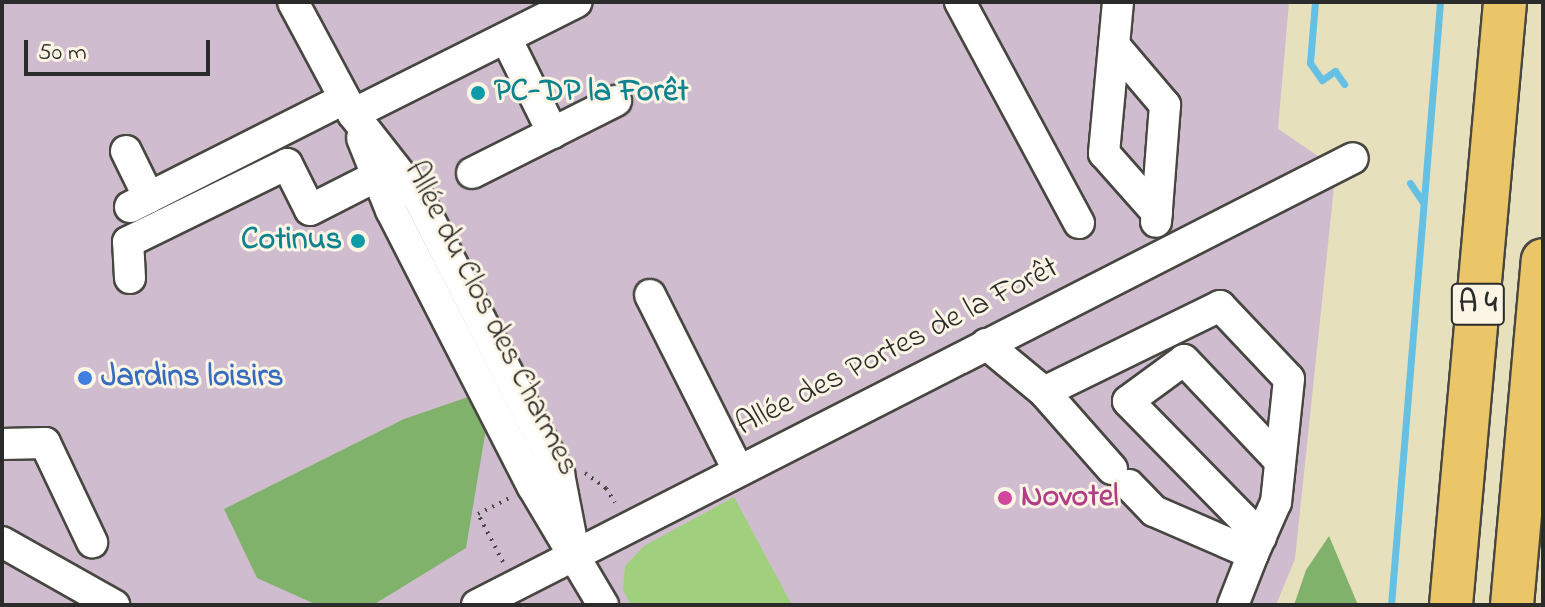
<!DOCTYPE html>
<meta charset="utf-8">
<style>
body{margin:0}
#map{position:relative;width:1545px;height:607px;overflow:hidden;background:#e7e0bd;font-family:"Indie Flower",sans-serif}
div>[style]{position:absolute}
.industrial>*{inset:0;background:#cfbdcf}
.green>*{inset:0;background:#a0cf7d}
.forest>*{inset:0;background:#80b26c}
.stream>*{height:7px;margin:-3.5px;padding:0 3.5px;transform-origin:3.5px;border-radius:3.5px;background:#66c0e4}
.path>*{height:4px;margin-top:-2px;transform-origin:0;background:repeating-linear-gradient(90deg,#474641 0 2px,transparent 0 8px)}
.roads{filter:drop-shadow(2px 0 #474641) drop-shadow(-2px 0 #474641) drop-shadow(0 2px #474641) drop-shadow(0 -2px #474641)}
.minor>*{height:30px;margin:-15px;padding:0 15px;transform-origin:15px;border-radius:15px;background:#fff}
.highway>*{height:42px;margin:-21px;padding:0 21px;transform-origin:21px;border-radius:21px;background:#ebc669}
.dots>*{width:22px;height:22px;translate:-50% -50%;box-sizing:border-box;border:4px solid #fcf5e5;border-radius:50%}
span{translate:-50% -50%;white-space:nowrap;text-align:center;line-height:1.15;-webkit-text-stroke:6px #fcf5e5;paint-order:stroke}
.shield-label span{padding:2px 6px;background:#fcf5e5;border:2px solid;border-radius:6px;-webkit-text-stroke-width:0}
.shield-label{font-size:30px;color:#2b2b2b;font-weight:700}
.culture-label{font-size:32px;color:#0d838f;font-weight:700}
.left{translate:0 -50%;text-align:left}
.right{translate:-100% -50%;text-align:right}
.street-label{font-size:32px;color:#2b2b2b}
.shop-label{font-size:32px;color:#366cbe;font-weight:700}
.hotel-label{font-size:32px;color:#b23c85;font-weight:700}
.frame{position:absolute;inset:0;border:4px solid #2b2b2b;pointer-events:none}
.scale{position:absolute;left:24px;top:40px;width:186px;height:36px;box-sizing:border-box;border:4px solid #2b2b2b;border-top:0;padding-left:10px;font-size:24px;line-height:28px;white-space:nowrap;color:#2b2b2b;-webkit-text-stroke:6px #fcf5e5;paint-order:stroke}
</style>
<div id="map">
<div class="industrial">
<div style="clip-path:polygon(2px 2px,1289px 2px,1278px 129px,1336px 168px,1295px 559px,1276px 605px,2px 605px)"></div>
</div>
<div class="green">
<div style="clip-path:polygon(734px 497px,792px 605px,631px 605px,623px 590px,625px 566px,644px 546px)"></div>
</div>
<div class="forest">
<div style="clip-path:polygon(468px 397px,486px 429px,466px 548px,373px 605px,317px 605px,257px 578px,224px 509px,404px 419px)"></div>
<div style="clip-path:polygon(1329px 536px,1358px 605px,1294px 605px,1306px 570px)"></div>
</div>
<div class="stream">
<div style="left:1315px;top:2px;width:61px;rotate:94.7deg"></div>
<div style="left:1310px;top:63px;width:21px;rotate:55deg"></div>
<div style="left:1322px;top:80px;width:16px;rotate:-35deg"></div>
<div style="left:1335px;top:71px;width:16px;rotate:55deg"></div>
<div style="left:1410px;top:183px;width:22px;rotate:56deg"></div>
<div style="left:1391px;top:605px;width:605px;rotate:-85.35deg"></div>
</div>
<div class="path">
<div style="left:585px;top:473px;width:26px;rotate:36deg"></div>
<div style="left:606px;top:488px;width:17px;rotate:59deg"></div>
<div style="left:503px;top:562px;width:54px;rotate:-117.5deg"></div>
<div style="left:478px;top:514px;width:34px;rotate:-27deg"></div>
</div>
<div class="roads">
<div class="minor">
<div style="left:293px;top:2px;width:127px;rotate:61.8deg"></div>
<div style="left:353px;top:114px;width:105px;rotate:51.9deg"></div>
<div style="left:418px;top:197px;width:311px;rotate:63deg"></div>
<div style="left:559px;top:474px;width:79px;rotate:79.1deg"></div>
<div style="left:960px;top:2px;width:251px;rotate:61.7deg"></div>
<div style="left:1118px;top:2px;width:152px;rotate:95.3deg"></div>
<div style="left:1104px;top:153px;width:80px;rotate:48.5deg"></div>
<div style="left:506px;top:38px;width:106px;rotate:63.7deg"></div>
<div style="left:1114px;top:45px;width:79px;rotate:49.6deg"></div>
<div style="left:1165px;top:105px;width:117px;rotate:94.4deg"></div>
<div style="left:353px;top:114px;width:250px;rotate:-26.6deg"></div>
<div style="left:362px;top:138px;width:78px;rotate:68.1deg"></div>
<div style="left:391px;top:210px;width:311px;rotate:62.9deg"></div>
<div style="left:533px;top:487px;width:137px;rotate:59.3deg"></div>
<div style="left:126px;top:151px;width:52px;rotate:63.9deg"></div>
<div style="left:472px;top:173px;width:161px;rotate:-26.6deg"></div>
<div style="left:130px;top:207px;width:240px;rotate:-26.8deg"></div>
<div style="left:130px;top:278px;width:36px;rotate:-93deg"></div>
<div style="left:128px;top:242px;width:177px;rotate:-26.1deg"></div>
<div style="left:287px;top:164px;width:51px;rotate:63.4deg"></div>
<div style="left:310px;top:210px;width:73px;rotate:-26.9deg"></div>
<div style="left:650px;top:295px;width:196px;rotate:63.3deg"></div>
<div style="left:986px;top:344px;width:75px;rotate:39.6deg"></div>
<div style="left:2px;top:444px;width:43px;rotate:-1.3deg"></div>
<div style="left:45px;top:443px;width:110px;rotate:64.6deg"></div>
<div style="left:1112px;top:469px;width:103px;rotate:-131.4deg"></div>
<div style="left:1044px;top:392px;width:196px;rotate:-26deg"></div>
<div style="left:1220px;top:306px;width:100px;rotate:46.6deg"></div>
<div style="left:1289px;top:379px;width:124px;rotate:96deg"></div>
<div style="left:1276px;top:502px;width:57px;rotate:113.9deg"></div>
<div style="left:1253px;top:554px;width:108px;rotate:-156.5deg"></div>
<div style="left:1154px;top:511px;width:36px;rotate:-134deg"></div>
<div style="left:1261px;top:537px;width:190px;rotate:-134.4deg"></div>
<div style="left:1128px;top:401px;width:69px;rotate:-36.2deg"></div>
<div style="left:1184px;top:360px;width:139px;rotate:46.5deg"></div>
<div style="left:2px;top:542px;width:129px;rotate:29.4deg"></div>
<div style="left:477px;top:605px;width:983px;rotate:-27.03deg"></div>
<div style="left:1233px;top:605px;width:55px;rotate:-68.6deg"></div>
</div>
<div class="highway">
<div style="left:1451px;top:605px;width:605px;rotate:-84.88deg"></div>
<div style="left:1512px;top:605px;width:346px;rotate:-84.9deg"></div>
</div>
</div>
<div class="dots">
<div style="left:478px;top:93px;background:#0f9aa8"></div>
<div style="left:358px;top:241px;background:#0f9aa8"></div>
<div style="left:85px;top:378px;background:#3f7fe0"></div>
<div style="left:1005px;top:498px;background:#d1479c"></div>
</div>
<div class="shield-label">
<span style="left:1478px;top:304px">A 4</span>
</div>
<div class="culture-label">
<span class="left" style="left:494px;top:93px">PC-DP la Forêt</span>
<span class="right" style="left:342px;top:241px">Cotinus</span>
</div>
<div class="street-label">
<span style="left:490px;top:319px;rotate:63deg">Allée du Clos des Charmes</span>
<span style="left:898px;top:348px;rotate:-27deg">Allée des Portes de la Forêt</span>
</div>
<div class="shop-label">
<span class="left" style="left:101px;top:378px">Jardins loisirs</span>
</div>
<div class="hotel-label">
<span class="left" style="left:1021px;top:498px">Novotel</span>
</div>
<div class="frame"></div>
<div class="scale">50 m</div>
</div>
